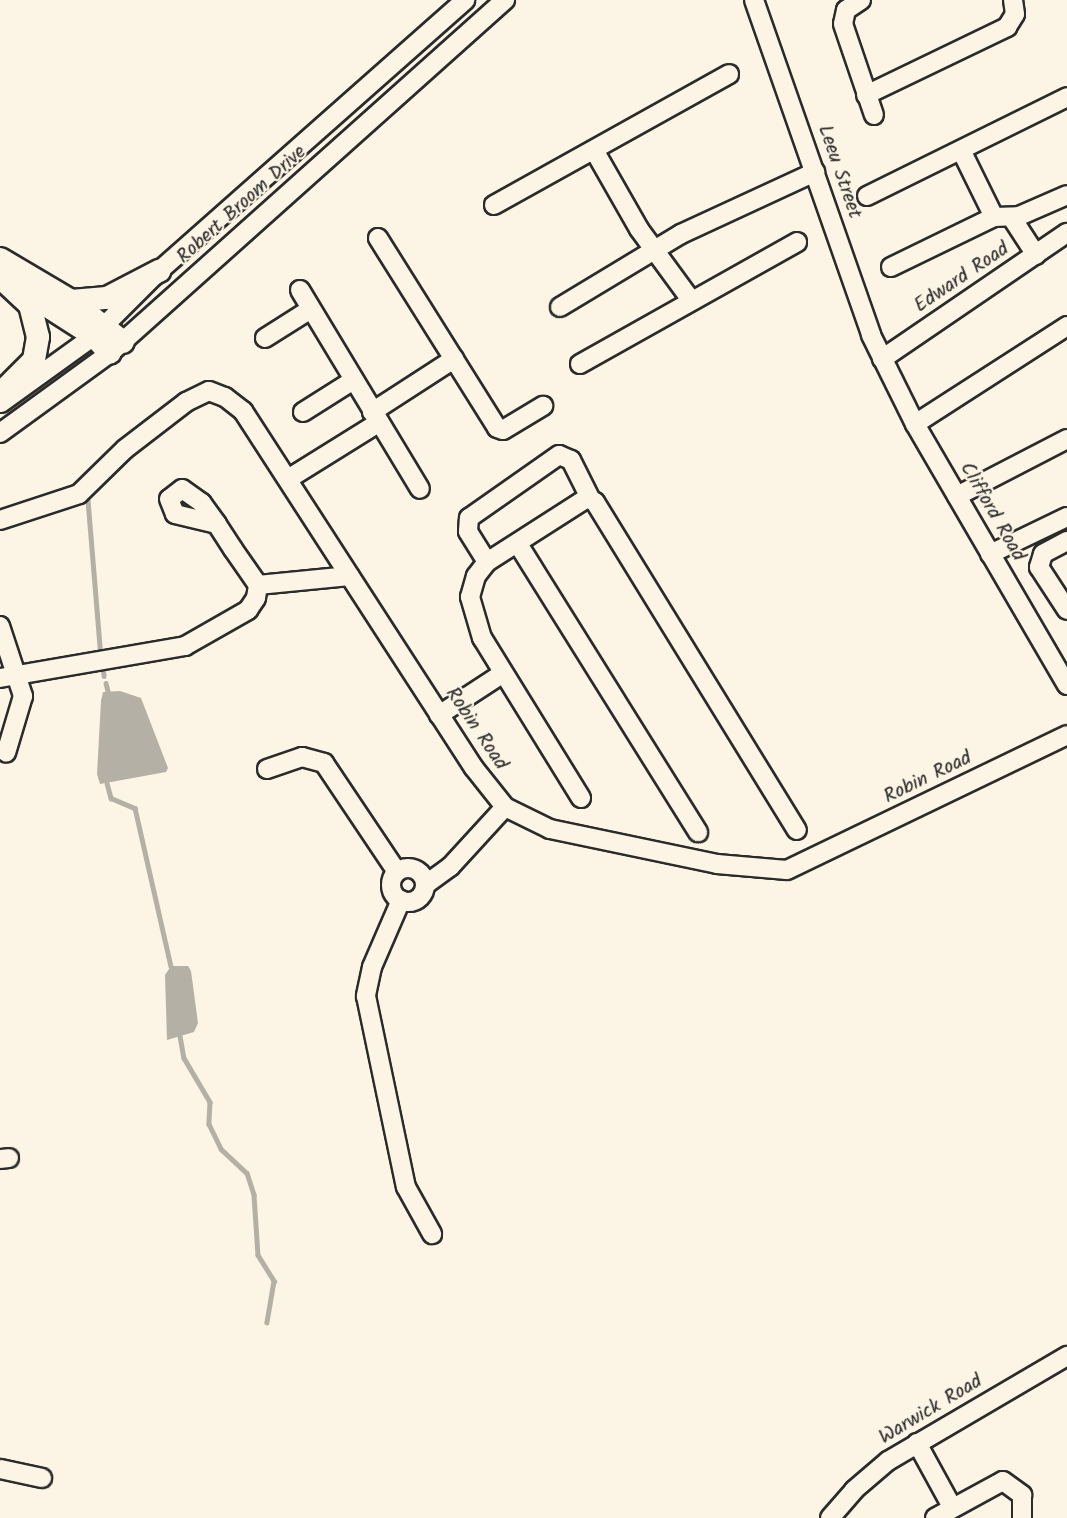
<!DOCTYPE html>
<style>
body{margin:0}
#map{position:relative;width:1067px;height:1518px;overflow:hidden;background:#fcf5e5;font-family:Kalam,sans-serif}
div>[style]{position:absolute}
.water>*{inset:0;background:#b4b0a5}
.stream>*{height:4.5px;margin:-2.25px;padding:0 2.25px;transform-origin:2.25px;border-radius:2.25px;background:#b4b0a5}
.roads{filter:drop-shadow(2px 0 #2b2b2b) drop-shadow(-2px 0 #2b2b2b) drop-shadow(0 2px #2b2b2b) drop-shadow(0 -2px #2b2b2b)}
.minor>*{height:18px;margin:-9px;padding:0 9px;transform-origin:9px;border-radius:9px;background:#fcf5e5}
.minor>.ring{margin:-9px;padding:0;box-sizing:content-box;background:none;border:18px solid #fcf5e5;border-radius:50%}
.major>*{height:22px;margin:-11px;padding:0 11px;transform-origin:11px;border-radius:11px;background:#fcf5e5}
span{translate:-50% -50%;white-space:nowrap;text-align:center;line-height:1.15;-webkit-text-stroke:4.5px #fcf5e5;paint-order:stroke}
.street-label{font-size:20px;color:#2b2b2b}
</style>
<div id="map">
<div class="water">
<div style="clip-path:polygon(120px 691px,141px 698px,168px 768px,166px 772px,100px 784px,97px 774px,101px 701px,103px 692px)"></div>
<div style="clip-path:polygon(171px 966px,188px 966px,191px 971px,198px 1023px,194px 1032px,167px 1040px,165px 975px)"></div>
</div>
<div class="stream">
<div style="left:88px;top:500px;width:158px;rotate:85.3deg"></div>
<div style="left:103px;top:666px;width:10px;rotate:84deg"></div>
<div style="left:106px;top:683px;width:8px;rotate:76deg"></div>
<div style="left:107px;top:783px;width:16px;rotate:75deg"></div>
<div style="left:111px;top:798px;width:26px;rotate:23deg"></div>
<div style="left:135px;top:808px;width:162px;rotate:77.2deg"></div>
<div style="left:180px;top:1036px;width:22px;rotate:80deg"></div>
<div style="left:184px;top:1058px;width:51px;rotate:59.4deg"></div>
<div style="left:210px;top:1102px;width:22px;rotate:93deg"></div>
<div style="left:209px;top:1124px;width:28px;rotate:64deg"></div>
<div style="left:221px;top:1149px;width:35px;rotate:43deg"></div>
<div style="left:247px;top:1173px;width:23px;rotate:72deg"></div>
<div style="left:254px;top:1195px;width:60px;rotate:86.2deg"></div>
<div style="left:258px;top:1255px;width:31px;rotate:58deg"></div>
<div style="left:274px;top:1281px;width:42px;rotate:99.7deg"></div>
</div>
<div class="roads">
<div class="minor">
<div style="left:754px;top:0;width:355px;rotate:70.7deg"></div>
<div style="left:871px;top:335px;width:99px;rotate:63.7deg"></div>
<div style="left:915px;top:424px;width:302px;rotate:59.8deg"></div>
<div style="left:861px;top:0;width:18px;rotate:146deg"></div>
<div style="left:846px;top:10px;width:14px;rotate:102deg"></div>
<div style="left:843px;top:24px;width:96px;rotate:71.2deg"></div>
<div style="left:866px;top:95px;width:157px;rotate:-25.7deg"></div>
<div style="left:1007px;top:27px;width:15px;rotate:-58deg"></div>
<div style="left:1015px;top:14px;width:14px;rotate:-98deg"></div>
<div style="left:594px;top:150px;width:91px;rotate:60.3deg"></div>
<div style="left:639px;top:229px;width:88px;rotate:53.8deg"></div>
<div style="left:961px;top:150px;width:75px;rotate:63.8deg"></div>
<div style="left:867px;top:196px;width:223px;rotate:-26.3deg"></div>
<div style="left:494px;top:205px;width:269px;rotate:-29.1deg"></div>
<div style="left:1012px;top:218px;width:44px;rotate:57deg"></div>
<div style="left:378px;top:238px;width:224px;rotate:57.9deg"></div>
<div style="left:497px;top:428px;width:6px;rotate:18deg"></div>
<div style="left:503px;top:430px;width:47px;rotate:-31deg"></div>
<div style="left:891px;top:267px;width:114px;rotate:-25.9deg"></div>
<div style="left:994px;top:217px;width:25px;rotate:-2deg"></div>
<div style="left:1019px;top:216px;width:52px;rotate:-23.6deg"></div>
<div style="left:300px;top:290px;width:232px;rotate:58.9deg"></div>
<div style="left:560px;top:307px;width:141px;rotate:-31.1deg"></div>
<div style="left:681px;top:234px;width:148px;rotate:-24.8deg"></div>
<div style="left:265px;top:338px;width:54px;rotate:-32.2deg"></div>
<div style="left:882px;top:359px;width:224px;rotate:-34.3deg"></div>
<div style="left:580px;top:364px;width:249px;rotate:-29.3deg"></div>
<div style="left:1px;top:403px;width:115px;rotate:-35.8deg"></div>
<div style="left:94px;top:336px;width:92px;rotate:-45deg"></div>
<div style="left:159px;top:271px;width:409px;rotate:-41.5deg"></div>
<div style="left:303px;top:412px;width:58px;rotate:-32.3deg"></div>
<div style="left:372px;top:412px;width:98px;rotate:-32.9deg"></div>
<div style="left:915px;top:424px;width:181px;rotate:-32.8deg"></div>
<div style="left:0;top:433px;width:136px;rotate:-36deg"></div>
<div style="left:110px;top:353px;width:530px;rotate:-41.79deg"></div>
<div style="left:288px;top:479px;width:106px;rotate:-31.9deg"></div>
<div style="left:957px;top:496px;width:124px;rotate:-27.4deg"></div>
<div style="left:0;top:520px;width:83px;rotate:-18.2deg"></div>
<div style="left:79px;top:494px;width:64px;rotate:-44.4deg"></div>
<div style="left:125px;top:449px;width:77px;rotate:-37.6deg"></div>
<div style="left:186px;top:402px;width:25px;rotate:-26deg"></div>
<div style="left:209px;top:391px;width:17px;rotate:21deg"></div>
<div style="left:225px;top:397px;width:23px;rotate:38deg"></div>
<div style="left:243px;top:411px;width:425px;rotate:57.1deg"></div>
<div style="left:474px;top:768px;width:50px;rotate:51.5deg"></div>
<div style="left:505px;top:807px;width:50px;rotate:26.1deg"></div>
<div style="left:550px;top:829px;width:171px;rotate:11.8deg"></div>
<div style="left:717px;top:864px;width:70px;rotate:4.9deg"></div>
<div style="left:787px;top:870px;width:311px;rotate:-25.7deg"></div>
<div style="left:1067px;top:541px;width:27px;rotate:152deg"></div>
<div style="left:1043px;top:554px;width:14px;rotate:107deg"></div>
<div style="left:1039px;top:567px;width:51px;rotate:56.9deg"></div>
<div style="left:518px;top:544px;width:340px;rotate:58deg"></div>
<div style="left:990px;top:554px;width:85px;rotate:-25.7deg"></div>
<div style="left:487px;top:562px;width:36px;rotate:-122deg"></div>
<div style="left:468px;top:531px;width:13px;rotate:-86deg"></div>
<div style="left:469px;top:518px;width:110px;rotate:-35deg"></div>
<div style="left:559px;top:455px;width:13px;rotate:23deg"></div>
<div style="left:571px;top:460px;width:42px;rotate:63.4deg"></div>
<div style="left:258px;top:585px;width:92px;rotate:-5.6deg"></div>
<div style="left:0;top:626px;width:74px;rotate:71.8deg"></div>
<div style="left:23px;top:696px;width:59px;rotate:106.6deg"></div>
<div style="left:0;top:678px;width:188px;rotate:-9.8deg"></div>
<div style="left:185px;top:646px;width:73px;rotate:-29.7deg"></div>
<div style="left:248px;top:610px;width:14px;rotate:-56deg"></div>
<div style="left:256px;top:598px;width:13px;rotate:-81deg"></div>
<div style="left:258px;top:585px;width:44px;rotate:-124.8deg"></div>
<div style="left:233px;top:549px;width:30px;rotate:-123deg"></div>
<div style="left:217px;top:524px;width:26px;rotate:-126deg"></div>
<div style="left:202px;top:503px;width:24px;rotate:-145deg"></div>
<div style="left:182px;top:489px;width:16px;rotate:142deg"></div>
<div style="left:169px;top:499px;width:16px;rotate:68deg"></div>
<div style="left:175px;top:514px;width:43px;rotate:13.4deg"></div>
<div style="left:439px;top:715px;width:75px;rotate:-33.1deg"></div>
<div style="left:267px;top:769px;width:37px;rotate:-19deg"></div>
<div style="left:302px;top:757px;width:23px;rotate:15deg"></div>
<div style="left:324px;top:763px;width:131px;rotate:56.2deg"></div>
<div style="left:581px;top:798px;width:188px;rotate:-121.7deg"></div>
<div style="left:482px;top:638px;width:43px;rotate:-106.3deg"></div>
<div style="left:470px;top:597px;width:22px;rotate:-74deg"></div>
<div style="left:476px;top:576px;width:18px;rotate:-52deg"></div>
<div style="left:487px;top:562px;width:119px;rotate:-32.6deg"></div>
<div style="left:587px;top:498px;width:9px;rotate:27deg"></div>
<div style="left:595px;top:502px;width:385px;rotate:58.4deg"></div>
<div class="ring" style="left:391px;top:868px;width:16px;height:16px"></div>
<div style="left:425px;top:885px;width:31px;rotate:-36deg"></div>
<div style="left:450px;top:867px;width:81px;rotate:-47.5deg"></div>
<div style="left:401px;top:900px;width:73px;rotate:113.4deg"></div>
<div style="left:372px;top:967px;width:30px;rotate:102deg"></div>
<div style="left:366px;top:996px;width:195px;rotate:78.2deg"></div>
<div style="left:406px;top:1187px;width:54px;rotate:61deg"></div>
<div style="left:0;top:1159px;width:9px;rotate:-6deg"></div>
<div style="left:917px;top:1443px;width:73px;rotate:61.3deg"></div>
<div style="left:0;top:1469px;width:43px;rotate:12.1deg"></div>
<div style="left:830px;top:1518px;width:37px;rotate:-49deg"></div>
<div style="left:854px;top:1490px;width:45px;rotate:-40.5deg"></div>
<div style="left:888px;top:1461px;width:208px;rotate:-30.4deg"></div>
<div style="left:935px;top:1518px;width:77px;rotate:-28.6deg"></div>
<div style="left:1003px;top:1481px;width:24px;rotate:36deg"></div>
<div style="left:1022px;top:1495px;width:23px;rotate:90deg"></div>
</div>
<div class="major">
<div style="left:0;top:259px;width:82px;rotate:30.6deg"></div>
<div style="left:71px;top:301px;width:36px;rotate:-5deg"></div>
<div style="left:107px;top:298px;width:59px;rotate:-27.4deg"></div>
<div style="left:0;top:277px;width:41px;rotate:43deg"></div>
<div style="left:30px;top:305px;width:33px;rotate:76deg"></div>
<div style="left:38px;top:337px;width:23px;rotate:100deg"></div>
<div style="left:34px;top:360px;width:48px;rotate:135deg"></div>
<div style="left:24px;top:291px;width:83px;rotate:32.7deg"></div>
<div style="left:94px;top:336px;width:23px;rotate:47deg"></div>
<div style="left:71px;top:301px;width:66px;rotate:38.3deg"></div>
</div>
</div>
<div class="street-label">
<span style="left:839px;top:172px;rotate:71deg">Leeu Street</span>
<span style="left:242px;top:205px;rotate:-42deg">Robert Broom Drive</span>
<span style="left:962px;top:278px;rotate:-34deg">Edward Road</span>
<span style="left:992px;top:512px;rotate:60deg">Clifford Road</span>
<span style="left:476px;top:729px;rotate:56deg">Robin Road</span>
<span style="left:928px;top:778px;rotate:-26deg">Robin Road</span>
<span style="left:931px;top:1410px;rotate:-31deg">Warwick Road</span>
</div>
</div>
